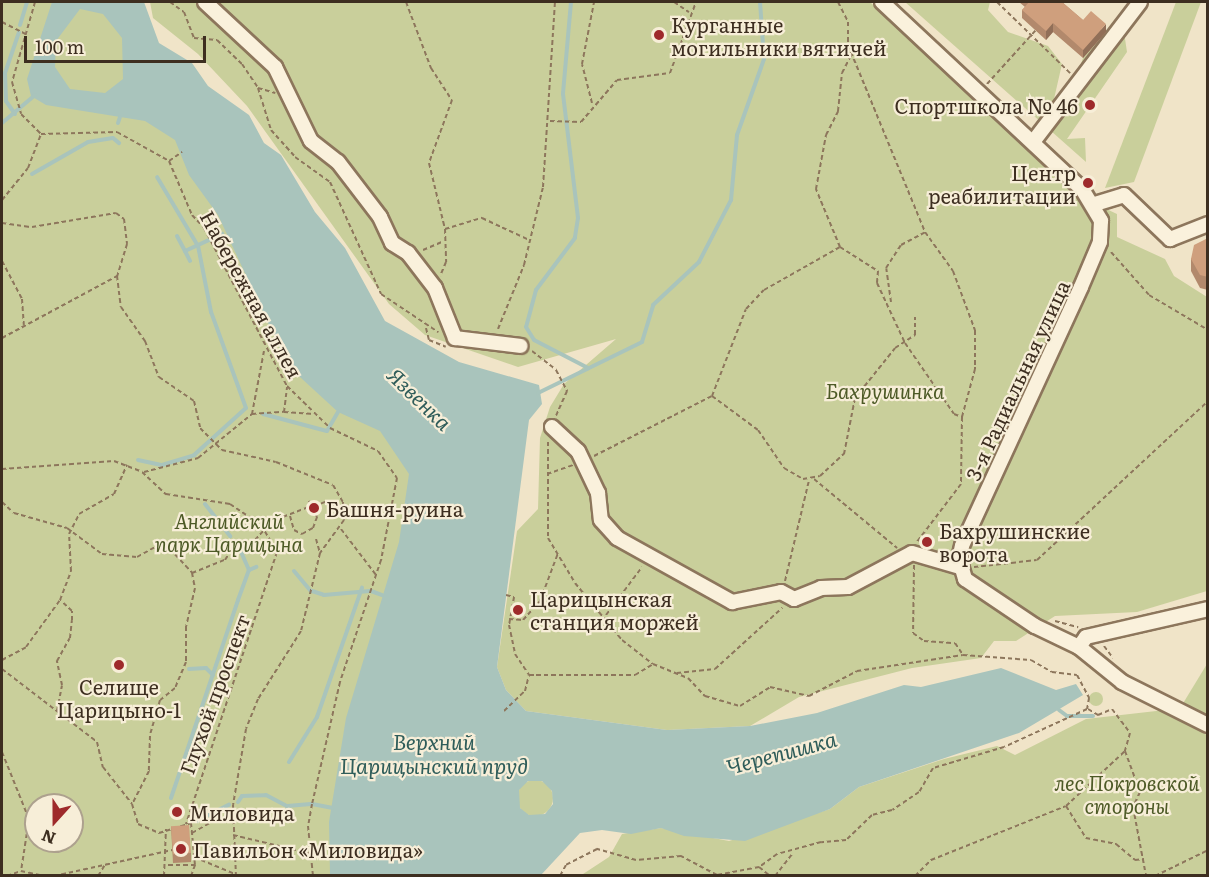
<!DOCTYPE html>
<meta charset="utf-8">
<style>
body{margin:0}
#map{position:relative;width:1209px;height:877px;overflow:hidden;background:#f0e4c8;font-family:Literata,serif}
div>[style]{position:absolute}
.green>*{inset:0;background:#c9cf9b}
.round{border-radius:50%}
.water>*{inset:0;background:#a9c4bc}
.stream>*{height:4px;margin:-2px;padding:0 2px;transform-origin:2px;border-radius:2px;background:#a9c4bc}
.path>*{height:2px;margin-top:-1px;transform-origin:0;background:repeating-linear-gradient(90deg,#8d765c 0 4.5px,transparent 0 7.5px)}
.roads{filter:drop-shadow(2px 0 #8d765c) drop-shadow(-2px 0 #8d765c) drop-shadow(0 2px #8d765c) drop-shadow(0 -2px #8d765c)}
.minor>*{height:14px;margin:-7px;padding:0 7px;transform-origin:7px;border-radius:7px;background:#faf1dc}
.wall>*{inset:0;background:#b2896c}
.shaded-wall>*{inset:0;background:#916f58}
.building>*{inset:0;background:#cf9f7d;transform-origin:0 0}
.dots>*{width:16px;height:16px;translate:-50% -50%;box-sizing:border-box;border:3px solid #f7eed8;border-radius:50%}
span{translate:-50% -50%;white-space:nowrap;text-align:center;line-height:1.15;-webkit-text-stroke:4.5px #f7eed8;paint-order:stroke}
.poi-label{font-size:20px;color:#3d2e20}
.left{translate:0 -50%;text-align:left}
.right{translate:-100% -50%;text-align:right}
.street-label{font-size:20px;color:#3d2e20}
.park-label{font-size:20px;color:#4d5a26;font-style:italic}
.water-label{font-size:21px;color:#2f5d5a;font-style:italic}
.frame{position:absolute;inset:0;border:3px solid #3d2e20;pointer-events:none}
.north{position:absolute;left:24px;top:793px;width:60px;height:60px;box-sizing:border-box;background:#f7eed8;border:2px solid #ada18e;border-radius:50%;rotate:201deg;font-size:16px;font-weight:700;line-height:24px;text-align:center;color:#3d2e20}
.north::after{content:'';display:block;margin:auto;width:21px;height:27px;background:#9e2a2b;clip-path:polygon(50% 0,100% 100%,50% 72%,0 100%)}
.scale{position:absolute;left:24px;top:36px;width:182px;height:27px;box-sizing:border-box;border:3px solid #3d2e20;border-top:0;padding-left:8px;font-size:18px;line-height:21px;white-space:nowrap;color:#3d2e20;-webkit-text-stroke:4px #f7eed8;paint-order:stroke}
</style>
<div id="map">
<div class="green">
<div style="clip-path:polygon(evenodd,2px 2px,117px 2px,432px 405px,442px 875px,2px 875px,2px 2px,36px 805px,72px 805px,72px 841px,36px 841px,36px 805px)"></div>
<div style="clip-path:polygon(150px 2px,870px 2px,1072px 193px,1117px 214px,1117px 237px,1165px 259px,1174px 276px,1207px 297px,1207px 591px,1137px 612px,1055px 616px,1016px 641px,994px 641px,981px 658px,912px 668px,799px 697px,750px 726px,667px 730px,526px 711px,506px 690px,497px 667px,517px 531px,538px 509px,540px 438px,550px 407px,564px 384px,616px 339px,518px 367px,425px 335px,389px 304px,247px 106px,198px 54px,153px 18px)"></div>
<div style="clip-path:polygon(905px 2px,990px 2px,988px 10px,1008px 32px,1048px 46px,1062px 64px,1054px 99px,1068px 101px,1083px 58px,1106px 32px,1124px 32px,1127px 52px,1067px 139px,1085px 138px,1086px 162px)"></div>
<div style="clip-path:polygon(1176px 2px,1201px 2px,1134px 182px,1105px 188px)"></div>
<div style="clip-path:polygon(1207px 664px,1207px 717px,1182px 705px)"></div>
<div class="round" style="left:1089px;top:692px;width:14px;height:14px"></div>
<div style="clip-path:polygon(1165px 710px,1207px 735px,1207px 875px,580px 876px,609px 857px,622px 834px,661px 828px,729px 841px,830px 809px,859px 787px,944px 759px,997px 746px,1015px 755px,1086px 719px)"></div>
<div class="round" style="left:517px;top:780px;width:36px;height:36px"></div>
</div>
<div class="water">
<div style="clip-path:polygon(evenodd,52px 2px,144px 2px,159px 43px,192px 63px,208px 86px,249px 115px,264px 143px,281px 155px,315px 212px,345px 248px,385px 321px,459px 362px,539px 385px,542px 404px,529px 420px,497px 667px,506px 690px,526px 711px,667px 730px,750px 726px,817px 713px,904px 685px,921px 687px,1001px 668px,1056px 690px,1076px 684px,1083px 695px,1019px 733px,859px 787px,830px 809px,745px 841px,684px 836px,661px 828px,631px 834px,602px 830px,580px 833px,541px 875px,330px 875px,329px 822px,346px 718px,399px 542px,409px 474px,380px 431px,338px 412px,288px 366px,218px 215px,189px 175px,175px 140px,145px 121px,46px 105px,31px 96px,27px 79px,52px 2px,80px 9px,103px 14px,122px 38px,123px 79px,105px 93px,70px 89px,55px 67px,56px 41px,80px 9px,52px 2px,528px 781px,542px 781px,552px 791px,553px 804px,545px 814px,529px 815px,520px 808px,519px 790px,528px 781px)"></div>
</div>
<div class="stream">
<div style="left:571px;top:2px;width:92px;rotate:95deg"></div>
<div style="left:563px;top:94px;width:125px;rotate:83.1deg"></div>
<div style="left:578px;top:218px;width:20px;rotate:99deg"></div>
<div style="left:575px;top:238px;width:65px;rotate:126.9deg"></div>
<div style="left:536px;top:290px;width:38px;rotate:105deg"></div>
<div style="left:526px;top:327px;width:15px;rotate:58deg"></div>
<div style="left:534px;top:340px;width:61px;rotate:27.4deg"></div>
<div style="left:20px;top:25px;width:24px;rotate:-73deg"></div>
<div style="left:15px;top:114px;width:16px;rotate:-125deg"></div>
<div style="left:6px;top:101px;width:28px;rotate:-92deg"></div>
<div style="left:5px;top:73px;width:43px;rotate:-71.1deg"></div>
<div style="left:2px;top:123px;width:43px;rotate:-40.3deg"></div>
<div style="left:118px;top:123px;width:6px;rotate:-72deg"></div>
<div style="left:32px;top:174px;width:64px;rotate:-29.7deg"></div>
<div style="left:88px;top:142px;width:25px;rotate:-9deg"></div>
<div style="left:113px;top:138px;width:8px;rotate:40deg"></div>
<div style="left:177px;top:236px;width:17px;rotate:62deg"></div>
<div style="left:185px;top:251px;width:41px;rotate:-24.7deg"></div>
<div style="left:185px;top:251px;width:11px;rotate:63deg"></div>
<div style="left:538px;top:393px;width:116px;rotate:-26.1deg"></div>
<div style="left:642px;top:342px;width:39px;rotate:-73deg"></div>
<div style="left:653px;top:305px;width:63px;rotate:-43.1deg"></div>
<div style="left:699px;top:262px;width:70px;rotate:-62.7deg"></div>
<div style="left:731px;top:200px;width:65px;rotate:-84.7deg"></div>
<div style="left:737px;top:135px;width:81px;rotate:-70.4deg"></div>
<div style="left:764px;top:59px;width:57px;rotate:-94deg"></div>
<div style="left:263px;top:414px;width:66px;rotate:14.9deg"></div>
<div style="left:327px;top:431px;width:22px;rotate:-60deg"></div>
<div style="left:138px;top:460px;width:25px;rotate:12deg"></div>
<div style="left:162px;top:465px;width:34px;rotate:-17deg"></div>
<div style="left:194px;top:455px;width:70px;rotate:-42.1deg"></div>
<div style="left:246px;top:408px;width:102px;rotate:-110deg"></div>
<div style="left:211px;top:312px;width:67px;rotate:-101.1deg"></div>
<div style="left:198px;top:246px;width:80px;rotate:-120.7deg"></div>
<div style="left:205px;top:504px;width:41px;rotate:52deg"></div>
<div style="left:241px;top:552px;width:20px;rotate:66deg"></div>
<div style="left:294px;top:571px;width:26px;rotate:50deg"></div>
<div style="left:312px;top:591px;width:13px;rotate:18deg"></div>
<div style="left:324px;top:595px;width:46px;rotate:-5deg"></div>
<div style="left:371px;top:591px;width:12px;rotate:20deg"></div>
<div style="left:189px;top:669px;width:17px;rotate:-3deg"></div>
<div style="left:206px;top:668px;width:10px;rotate:45deg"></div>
<div style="left:1059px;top:710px;width:10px;rotate:37deg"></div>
<div style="left:1067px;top:716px;width:26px"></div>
<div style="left:289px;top:762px;width:53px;rotate:-58.1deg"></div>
<div style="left:317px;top:717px;width:137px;rotate:-70.8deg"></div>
<div style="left:171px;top:798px;width:209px;rotate:-71.3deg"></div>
<div style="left:238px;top:600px;width:32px;rotate:-70deg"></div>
<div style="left:249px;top:570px;width:8px;rotate:-23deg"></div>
<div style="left:238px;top:802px;width:7px;rotate:-56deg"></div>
<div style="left:242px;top:796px;width:24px;rotate:-2deg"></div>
<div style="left:266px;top:795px;width:24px;rotate:28deg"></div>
<div style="left:287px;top:806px;width:24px;rotate:-5deg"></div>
<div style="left:312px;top:804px;width:20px;rotate:11deg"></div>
<div style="left:197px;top:821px;width:36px;rotate:-27deg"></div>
</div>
<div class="path">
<div style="left:35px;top:2px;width:83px;rotate:106deg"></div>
<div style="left:12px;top:82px;width:33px;rotate:74deg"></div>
<div style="left:21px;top:114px;width:28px;rotate:45deg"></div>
<div style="left:41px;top:134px;width:76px;rotate:-1.5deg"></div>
<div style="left:117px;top:132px;width:60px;rotate:29.1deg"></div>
<div style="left:169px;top:161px;width:59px;rotate:66.9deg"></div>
<div style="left:192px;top:215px;width:18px;rotate:47deg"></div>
<div style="left:204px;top:228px;width:178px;rotate:62.3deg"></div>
<div style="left:287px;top:386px;width:60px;rotate:44.3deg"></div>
<div style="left:330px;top:428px;width:53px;rotate:25.6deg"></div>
<div style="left:378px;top:451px;width:33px;rotate:55deg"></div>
<div style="left:397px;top:478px;width:84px;rotate:101deg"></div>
<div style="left:381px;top:560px;width:129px;rotate:108.6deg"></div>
<div style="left:340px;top:682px;width:125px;rotate:102.9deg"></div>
<div style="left:312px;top:804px;width:22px;rotate:100deg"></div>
<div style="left:308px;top:826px;width:50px;rotate:84.3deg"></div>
<div style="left:170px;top:2px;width:17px;rotate:36deg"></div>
<div style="left:184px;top:12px;width:28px;rotate:69deg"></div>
<div style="left:194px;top:38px;width:23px;rotate:5deg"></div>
<div style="left:217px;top:40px;width:35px;rotate:44deg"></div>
<div style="left:242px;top:64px;width:29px;rotate:56deg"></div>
<div style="left:258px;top:88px;width:44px;rotate:72.8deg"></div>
<div style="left:271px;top:130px;width:36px;rotate:48deg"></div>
<div style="left:295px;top:157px;width:43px;rotate:35.5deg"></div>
<div style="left:330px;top:182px;width:123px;rotate:65.5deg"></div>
<div style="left:381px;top:294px;width:69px;rotate:33.7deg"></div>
<div style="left:406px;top:2px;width:71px;rotate:69.3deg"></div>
<div style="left:431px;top:68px;width:38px;rotate:57deg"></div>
<div style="left:452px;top:100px;width:67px;rotate:110.1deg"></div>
<div style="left:429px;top:163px;width:68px;rotate:76.4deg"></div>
<div style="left:445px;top:229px;width:33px;rotate:88deg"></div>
<div style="left:446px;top:262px;width:15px;rotate:113deg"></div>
<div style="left:674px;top:2px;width:18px;rotate:34deg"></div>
<div style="left:838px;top:2px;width:22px;rotate:63deg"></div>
<div style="left:848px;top:22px;width:23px;rotate:90deg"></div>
<div style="left:848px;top:45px;width:202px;rotate:67.6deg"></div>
<div style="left:925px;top:232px;width:48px;rotate:54.3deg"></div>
<div style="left:953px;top:271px;width:63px;rotate:69.6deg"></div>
<div style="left:975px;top:330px;width:39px;rotate:90deg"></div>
<div style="left:975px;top:369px;width:50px;rotate:105.2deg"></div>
<div style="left:962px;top:417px;width:67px;rotate:90.9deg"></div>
<div style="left:961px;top:484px;width:74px;rotate:127.3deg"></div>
<div style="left:997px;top:2px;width:102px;rotate:44.2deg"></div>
<div style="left:2px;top:22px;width:29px;rotate:27deg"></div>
<div style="left:987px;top:84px;width:73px;rotate:-47.8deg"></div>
<div style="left:258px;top:88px;width:18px;rotate:16deg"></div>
<div style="left:592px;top:103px;width:40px;rotate:-104.4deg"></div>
<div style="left:582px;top:64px;width:63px;rotate:-79deg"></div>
<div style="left:550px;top:121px;width:31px;rotate:2deg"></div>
<div style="left:581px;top:122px;width:55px;rotate:-49.4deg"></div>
<div style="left:617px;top:80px;width:53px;rotate:-7.5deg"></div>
<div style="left:670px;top:73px;width:76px;rotate:-69.9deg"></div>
<div style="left:169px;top:161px;width:16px;rotate:-35deg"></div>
<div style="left:2px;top:200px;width:41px;rotate:-50.9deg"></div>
<div style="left:28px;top:168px;width:36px;rotate:-69deg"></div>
<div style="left:2px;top:223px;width:30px;rotate:8deg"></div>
<div style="left:32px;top:227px;width:85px;rotate:-9.5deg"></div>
<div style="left:116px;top:213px;width:10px;rotate:37deg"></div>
<div style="left:124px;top:219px;width:25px;rotate:83deg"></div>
<div style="left:127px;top:244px;width:34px;rotate:107deg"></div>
<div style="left:117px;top:276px;width:31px;rotate:83deg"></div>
<div style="left:121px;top:307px;width:42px;rotate:54.8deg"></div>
<div style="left:145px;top:341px;width:39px;rotate:69deg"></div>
<div style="left:159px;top:377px;width:42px;rotate:34.4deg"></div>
<div style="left:194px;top:401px;width:28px;rotate:77deg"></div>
<div style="left:200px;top:428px;width:31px;rotate:45deg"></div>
<div style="left:222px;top:450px;width:55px;rotate:12.5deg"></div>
<div style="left:276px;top:462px;width:61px;rotate:22deg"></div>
<div style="left:333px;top:485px;width:20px;rotate:60deg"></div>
<div style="left:343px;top:502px;width:18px;rotate:87deg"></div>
<div style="left:344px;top:520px;width:41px;rotate:126deg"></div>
<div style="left:320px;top:553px;width:80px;rotate:103.7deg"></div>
<div style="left:301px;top:631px;width:80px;rotate:122.3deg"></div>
<div style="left:258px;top:699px;width:32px;rotate:112deg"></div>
<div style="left:246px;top:729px;width:77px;rotate:99.7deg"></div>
<div style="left:233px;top:805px;width:71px;rotate:87.6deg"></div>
<div style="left:445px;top:229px;width:39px;rotate:-17deg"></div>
<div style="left:482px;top:218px;width:50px;rotate:25deg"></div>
<div style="left:840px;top:247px;width:45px;rotate:32.3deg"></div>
<div style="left:878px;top:271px;width:12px;rotate:95deg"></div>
<div style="left:877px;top:283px;width:66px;rotate:65deg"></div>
<div style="left:905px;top:343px;width:86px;rotate:55.4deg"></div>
<div style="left:954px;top:414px;width:9px;rotate:21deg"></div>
<div style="left:423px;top:250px;width:21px;rotate:-23deg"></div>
<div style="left:1111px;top:252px;width:57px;rotate:48.5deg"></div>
<div style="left:1149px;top:295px;width:69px;rotate:30.7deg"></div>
<div style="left:2px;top:261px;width:43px;rotate:62.2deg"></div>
<div style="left:22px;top:299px;width:26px;rotate:86deg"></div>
<div style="left:891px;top:302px;width:34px;rotate:-98deg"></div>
<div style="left:886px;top:268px;width:27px;rotate:-57deg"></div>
<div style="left:901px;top:245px;width:27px;rotate:-28deg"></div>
<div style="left:426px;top:328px;width:12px;rotate:76deg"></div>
<div style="left:429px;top:340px;width:18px;rotate:22deg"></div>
<div style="left:498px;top:329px;width:69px;rotate:-67.9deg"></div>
<div style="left:524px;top:265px;width:80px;rotate:-76.3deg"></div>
<div style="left:543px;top:187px;width:185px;rotate:-86.3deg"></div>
<div style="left:2px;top:338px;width:131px;rotate:-28.3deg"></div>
<div style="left:264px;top:351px;width:64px;rotate:100.8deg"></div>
<div style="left:252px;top:414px;width:32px;rotate:-4deg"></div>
<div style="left:284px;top:412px;width:25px;rotate:-83deg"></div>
<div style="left:532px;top:351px;width:31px;rotate:38deg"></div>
<div style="left:556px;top:370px;width:24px;rotate:62deg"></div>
<div style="left:567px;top:391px;width:27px;rotate:114deg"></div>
<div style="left:712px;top:396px;width:57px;rotate:36.5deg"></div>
<div style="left:758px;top:430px;width:46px;rotate:55.6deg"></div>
<div style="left:784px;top:468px;width:22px;rotate:30deg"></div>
<div style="left:803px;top:479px;width:17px;rotate:-10deg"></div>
<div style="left:820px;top:476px;width:33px;rotate:-43deg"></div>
<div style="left:844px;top:454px;width:57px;rotate:-78.9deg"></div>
<div style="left:855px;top:398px;width:64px;rotate:-51.3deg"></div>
<div style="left:895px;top:348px;width:24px;rotate:-33deg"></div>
<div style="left:915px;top:335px;width:18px;rotate:-90deg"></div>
<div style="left:284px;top:412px;width:30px;rotate:4deg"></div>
<div style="left:548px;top:442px;width:96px;rotate:90deg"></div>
<div style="left:548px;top:538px;width:52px;rotate:59deg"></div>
<div style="left:575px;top:583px;width:74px;rotate:50.5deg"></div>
<div style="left:622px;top:640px;width:39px;rotate:38deg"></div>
<div style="left:653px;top:664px;width:38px;rotate:22deg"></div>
<div style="left:688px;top:678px;width:25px;rotate:47deg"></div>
<div style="left:705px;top:696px;width:36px;rotate:16deg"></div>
<div style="left:740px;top:706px;width:36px;rotate:-32deg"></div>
<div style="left:770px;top:687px;width:40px;rotate:13deg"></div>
<div style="left:809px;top:696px;width:54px;rotate:-27.5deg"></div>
<div style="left:857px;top:671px;width:107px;rotate:-8.6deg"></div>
<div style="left:963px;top:655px;width:68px;rotate:4.2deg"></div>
<div style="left:1031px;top:660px;width:24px;rotate:30deg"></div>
<div style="left:1052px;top:672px;width:25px;rotate:7deg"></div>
<div style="left:1077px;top:675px;width:26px;rotate:62deg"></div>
<div style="left:1089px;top:698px;width:11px;rotate:100deg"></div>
<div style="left:1087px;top:709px;width:91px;rotate:155.4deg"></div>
<div style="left:1004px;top:747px;width:74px;rotate:163.5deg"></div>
<div style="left:933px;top:768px;width:28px;rotate:120deg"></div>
<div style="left:919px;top:792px;width:32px;rotate:146deg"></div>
<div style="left:892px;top:810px;width:21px;rotate:166deg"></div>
<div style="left:872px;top:815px;width:36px;rotate:136deg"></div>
<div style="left:846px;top:840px;width:25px;rotate:175deg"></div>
<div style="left:821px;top:842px;width:46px;rotate:164.7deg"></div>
<div style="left:777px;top:854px;width:22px;rotate:144deg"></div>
<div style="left:759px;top:867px;width:43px;rotate:169.2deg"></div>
<div style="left:717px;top:875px;width:41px;rotate:-152.2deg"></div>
<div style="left:681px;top:856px;width:45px;rotate:174.9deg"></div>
<div style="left:636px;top:860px;width:41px;rotate:-164.2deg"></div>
<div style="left:597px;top:849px;width:35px;rotate:153deg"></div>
<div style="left:566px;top:865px;width:13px;rotate:119deg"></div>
<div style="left:594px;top:456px;width:132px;rotate:-27deg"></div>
<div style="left:712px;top:396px;width:93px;rotate:-68.7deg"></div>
<div style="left:746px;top:309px;width:26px;rotate:-47deg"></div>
<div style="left:764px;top:290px;width:87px;rotate:-29.5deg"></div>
<div style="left:840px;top:247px;width:63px;rotate:-112.5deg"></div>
<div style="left:816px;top:189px;width:55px;rotate:-79.5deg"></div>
<div style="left:826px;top:135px;width:27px;rotate:-63deg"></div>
<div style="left:838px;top:111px;width:38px;rotate:-84deg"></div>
<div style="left:842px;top:73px;width:25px;rotate:-63deg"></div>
<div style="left:2px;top:469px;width:112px;rotate:-4.1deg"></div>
<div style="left:114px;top:461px;width:30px;rotate:21deg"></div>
<div style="left:142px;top:472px;width:33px;rotate:43deg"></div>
<div style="left:166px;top:494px;width:65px;rotate:8.9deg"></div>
<div style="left:230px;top:504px;width:37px;rotate:34deg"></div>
<div style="left:261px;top:525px;width:31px;rotate:59deg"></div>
<div style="left:277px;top:552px;width:287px;rotate:108.5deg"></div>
<div style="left:144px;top:472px;width:56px;rotate:-14.5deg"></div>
<div style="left:198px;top:458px;width:70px;rotate:-39.2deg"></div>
<div style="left:547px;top:474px;width:28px;rotate:-19deg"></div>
<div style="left:814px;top:479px;width:108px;rotate:39.7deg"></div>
<div style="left:2px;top:502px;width:16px;rotate:43deg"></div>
<div style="left:14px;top:513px;width:55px;rotate:15.8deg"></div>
<div style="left:67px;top:528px;width:44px;rotate:36.6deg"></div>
<div style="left:102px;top:554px;width:35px;rotate:5deg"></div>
<div style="left:137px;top:557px;width:23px;rotate:-29deg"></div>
<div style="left:157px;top:546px;width:13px;rotate:13deg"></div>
<div style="left:170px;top:549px;width:33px;rotate:47deg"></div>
<div style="left:192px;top:573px;width:15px;rotate:79deg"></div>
<div style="left:195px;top:588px;width:39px;rotate:103deg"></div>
<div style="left:186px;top:626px;width:36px;rotate:90deg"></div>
<div style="left:186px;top:662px;width:28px;rotate:113deg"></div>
<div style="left:175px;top:688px;width:19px;rotate:141deg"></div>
<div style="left:160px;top:700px;width:37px;rotate:106deg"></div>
<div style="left:150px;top:736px;width:35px;rotate:92deg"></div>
<div style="left:149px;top:771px;width:37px;rotate:117deg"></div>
<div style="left:314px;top:506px;width:12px;rotate:-20deg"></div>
<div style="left:325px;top:502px;width:20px;rotate:20deg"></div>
<div style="left:290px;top:516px;width:15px;rotate:74deg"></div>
<div style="left:294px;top:530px;width:9px;rotate:27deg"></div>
<div style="left:302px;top:534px;width:13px;rotate:-29deg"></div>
<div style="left:313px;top:528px;width:12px;rotate:-70deg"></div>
<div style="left:317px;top:517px;width:18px;rotate:-117deg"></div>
<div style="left:262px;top:525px;width:53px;rotate:-21.2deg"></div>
<div style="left:341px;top:529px;width:58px;rotate:52.7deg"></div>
<div style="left:316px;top:539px;width:15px;rotate:74deg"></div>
<div style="left:914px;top:565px;width:68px;rotate:90.8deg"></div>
<div style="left:913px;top:633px;width:14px;rotate:36deg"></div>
<div style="left:924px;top:641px;width:31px;rotate:4deg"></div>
<div style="left:955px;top:643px;width:14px;rotate:56deg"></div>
<div style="left:974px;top:567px;width:63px;rotate:-6.3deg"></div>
<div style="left:1037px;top:560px;width:233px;rotate:-42.9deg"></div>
<div style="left:192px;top:573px;width:35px;rotate:-22deg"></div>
<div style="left:225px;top:560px;width:19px;rotate:-58deg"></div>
<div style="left:235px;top:544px;width:20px;rotate:-11deg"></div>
<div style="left:255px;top:540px;width:13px;rotate:-48deg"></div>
<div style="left:785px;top:581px;width:104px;rotate:-76.6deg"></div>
<div style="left:506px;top:595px;width:8px;rotate:14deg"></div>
<div style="left:514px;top:597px;width:28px;rotate:100deg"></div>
<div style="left:509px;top:625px;width:30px;rotate:78deg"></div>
<div style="left:515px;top:654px;width:25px;rotate:56deg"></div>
<div style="left:529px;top:675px;width:106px"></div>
<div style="left:635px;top:675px;width:21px;rotate:-31deg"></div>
<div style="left:606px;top:615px;width:60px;rotate:-53.1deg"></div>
<div style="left:509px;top:619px;width:14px;rotate:4deg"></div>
<div style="left:523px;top:620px;width:25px;rotate:-48deg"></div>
<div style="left:540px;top:601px;width:51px;rotate:-69.4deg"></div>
<div style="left:1055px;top:621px;width:24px;rotate:15deg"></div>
<div style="left:1104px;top:646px;width:15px;rotate:53deg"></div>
<div style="left:2px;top:660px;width:27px;rotate:-28deg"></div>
<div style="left:26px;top:647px;width:58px;rotate:-54.1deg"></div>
<div style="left:60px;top:600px;width:31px;rotate:-69deg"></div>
<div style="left:71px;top:571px;width:37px;rotate:-93deg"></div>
<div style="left:69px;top:534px;width:22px;rotate:-63deg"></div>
<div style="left:79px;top:514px;width:40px;rotate:-29.7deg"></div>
<div style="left:114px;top:494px;width:32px;rotate:-66deg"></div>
<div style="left:2px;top:669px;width:120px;rotate:37.5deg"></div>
<div style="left:97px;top:742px;width:26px;rotate:77deg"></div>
<div style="left:103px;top:767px;width:47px;rotate:51.9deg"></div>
<div style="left:132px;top:804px;width:21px;rotate:73deg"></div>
<div style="left:138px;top:824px;width:23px;rotate:23deg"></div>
<div style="left:159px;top:833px;width:34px;rotate:-17deg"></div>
<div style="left:191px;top:823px;width:42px;rotate:84.6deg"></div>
<div style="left:195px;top:865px;width:28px;rotate:180deg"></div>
<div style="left:677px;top:673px;width:38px;rotate:-6deg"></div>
<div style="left:715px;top:669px;width:91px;rotate:-42.3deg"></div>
<div style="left:1088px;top:709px;width:12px;rotate:31deg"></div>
<div style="left:1098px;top:715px;width:15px;rotate:-23deg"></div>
<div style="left:1112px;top:709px;width:30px;rotate:53deg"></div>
<div style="left:1130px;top:733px;width:19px;rotate:106deg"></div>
<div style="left:1125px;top:751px;width:44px;rotate:69.9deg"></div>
<div style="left:1140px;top:792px;width:17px;rotate:115deg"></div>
<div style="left:1133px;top:807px;width:70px;rotate:79.3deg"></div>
<div style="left:57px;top:711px;width:26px;rotate:-79deg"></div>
<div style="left:62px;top:685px;width:25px;rotate:-102deg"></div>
<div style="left:57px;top:661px;width:26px;rotate:-61deg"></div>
<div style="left:70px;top:638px;width:18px;rotate:-84deg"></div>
<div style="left:72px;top:620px;width:9px;rotate:-90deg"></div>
<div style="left:72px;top:611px;width:16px;rotate:-137deg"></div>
<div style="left:504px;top:711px;width:29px;rotate:-44deg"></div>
<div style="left:525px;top:691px;width:16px;rotate:-76deg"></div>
<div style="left:2px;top:712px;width:7px;rotate:90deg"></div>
<div style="left:2px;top:752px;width:72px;rotate:68.1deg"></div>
<div style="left:29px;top:819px;width:53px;rotate:98.7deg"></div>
<div style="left:1066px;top:806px;width:38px;rotate:58deg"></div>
<div style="left:1086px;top:838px;width:31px;rotate:11deg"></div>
<div style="left:1116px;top:844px;width:25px;rotate:40deg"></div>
<div style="left:1135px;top:860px;width:9px;rotate:-6deg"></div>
<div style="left:192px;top:833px;width:47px;rotate:-29.3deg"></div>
<div style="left:233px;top:835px;width:78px;rotate:13.3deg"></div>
<div style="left:194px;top:857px;width:44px;rotate:22.5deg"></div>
<div style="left:759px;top:867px;width:14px;rotate:39deg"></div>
<div style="left:7px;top:876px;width:15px;rotate:-20deg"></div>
<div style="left:21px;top:871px;width:25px;rotate:12deg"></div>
<div style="left:54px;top:876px;width:121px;rotate:-12.4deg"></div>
<div style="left:98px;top:876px;width:15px;rotate:-58deg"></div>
<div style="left:164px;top:876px;width:47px;rotate:-87.6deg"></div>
<div style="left:191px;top:876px;width:12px;rotate:-70deg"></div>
<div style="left:775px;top:876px;width:29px;rotate:-52deg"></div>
<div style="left:915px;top:876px;width:23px;rotate:-45deg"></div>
<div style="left:931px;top:860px;width:145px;rotate:-21.8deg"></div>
<div style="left:1066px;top:806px;width:81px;rotate:-43deg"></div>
<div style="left:1155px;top:876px;width:59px;rotate:-26.1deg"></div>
</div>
<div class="roads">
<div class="minor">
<div style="left:205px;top:2px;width:96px;rotate:42.9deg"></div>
<div style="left:275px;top:67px;width:82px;rotate:64.1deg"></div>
<div style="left:311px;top:141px;width:34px;rotate:38deg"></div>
<div style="left:338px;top:162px;width:69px;rotate:52.6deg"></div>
<div style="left:380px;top:217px;width:29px;rotate:65deg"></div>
<div style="left:392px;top:243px;width:19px;rotate:32deg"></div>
<div style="left:408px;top:253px;width:44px;rotate:52.4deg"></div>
<div style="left:435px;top:288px;width:54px;rotate:68.2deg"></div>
<div style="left:455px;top:338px;width:66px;rotate:6.9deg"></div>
<div style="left:882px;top:2px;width:274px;rotate:43.1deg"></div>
<div style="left:1082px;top:189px;width:37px;rotate:59deg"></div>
<div style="left:1101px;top:221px;width:21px;rotate:93deg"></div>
<div style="left:1100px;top:242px;width:49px;rotate:112.9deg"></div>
<div style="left:1081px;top:287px;width:285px;rotate:114.7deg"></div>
<div style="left:962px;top:546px;width:12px;rotate:104deg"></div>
<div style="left:959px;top:558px;width:22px;rotate:74deg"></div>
<div style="left:965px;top:579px;width:84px;rotate:33.9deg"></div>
<div style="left:1035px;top:626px;width:49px;rotate:25.5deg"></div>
<div style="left:1079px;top:647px;width:55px;rotate:39.1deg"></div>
<div style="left:1122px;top:682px;width:96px;rotate:26.6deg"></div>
<div style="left:1033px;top:142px;width:176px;rotate:-52.6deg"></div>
<div style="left:1095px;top:204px;width:30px;rotate:-17deg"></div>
<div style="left:1124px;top:195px;width:64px;rotate:43.7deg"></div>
<div style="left:1170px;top:239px;width:41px;rotate:-21.5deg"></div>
<div style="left:552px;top:427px;width:35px;rotate:43deg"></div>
<div style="left:578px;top:451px;width:47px;rotate:64.5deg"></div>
<div style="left:598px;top:493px;width:27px;rotate:84deg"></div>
<div style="left:601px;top:520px;width:24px;rotate:48deg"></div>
<div style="left:617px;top:538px;width:132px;rotate:29.1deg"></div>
<div style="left:732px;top:602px;width:50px;rotate:-11.5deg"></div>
<div style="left:781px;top:592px;width:15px;rotate:28deg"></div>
<div style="left:794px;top:599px;width:29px;rotate:-22deg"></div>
<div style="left:821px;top:588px;width:27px;rotate:-2deg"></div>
<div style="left:848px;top:587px;width:72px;rotate:-28deg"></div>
<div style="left:912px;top:553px;width:50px;rotate:16.3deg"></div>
<div style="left:1079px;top:647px;width:12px;rotate:-55deg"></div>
<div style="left:1086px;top:637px;width:125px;rotate:-12.9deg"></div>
</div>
</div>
<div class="wall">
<div style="clip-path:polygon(1019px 2px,1062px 2px,1083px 20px,1106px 32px,1083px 58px,1053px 32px,1046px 40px,1022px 18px,1022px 10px,1025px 7px)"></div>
<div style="clip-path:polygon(1208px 238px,1208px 290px,1200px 288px,1191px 271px,1191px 259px)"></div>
<div style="clip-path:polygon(171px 826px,191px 853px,191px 862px,173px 863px)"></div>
</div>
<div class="shaded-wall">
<div style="clip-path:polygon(1053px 23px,1053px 32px,1046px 40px,1046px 31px)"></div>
<div style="clip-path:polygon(1106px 24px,1106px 32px,1083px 58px,1083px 50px)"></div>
</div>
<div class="building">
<div style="clip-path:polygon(1028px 2px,1062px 2px,1083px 20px,1091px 11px,1106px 24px,1083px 50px,1053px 23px,1046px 31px,1022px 10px,1029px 2px)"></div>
<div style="clip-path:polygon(1208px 238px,1208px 277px,1200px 275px,1191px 259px,1194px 245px)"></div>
<div style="left:189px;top:825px;width:28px;height:18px;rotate:86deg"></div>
</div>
<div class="dots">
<div style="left:659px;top:35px;background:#9e2a2b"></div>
<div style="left:1090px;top:105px;background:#9e2a2b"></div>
<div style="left:1088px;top:183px;background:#9e2a2b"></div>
<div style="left:314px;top:508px;background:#9e2a2b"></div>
<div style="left:927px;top:542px;background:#9e2a2b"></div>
<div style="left:518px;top:610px;background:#9e2a2b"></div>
<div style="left:119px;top:665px;background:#9e2a2b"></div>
<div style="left:177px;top:812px;background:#9e2a2b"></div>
<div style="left:181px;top:849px;background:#9e2a2b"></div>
</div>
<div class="poi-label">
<span class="left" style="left:671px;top:36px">Курганные<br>могильники вятичей</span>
<span class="right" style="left:1078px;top:105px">Спортшкола № 46</span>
<span class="right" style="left:1076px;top:184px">Центр<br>реабилитации</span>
<span class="left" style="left:326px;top:508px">Башня-руина</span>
<span class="left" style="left:939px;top:542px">Бахрушинские<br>ворота</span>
<span class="left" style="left:530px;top:610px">Царицынская<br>станция моржей</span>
<span style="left:119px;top:698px">Селище<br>Царицыно-1</span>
<span class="left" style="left:189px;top:812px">Миловида</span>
<span class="left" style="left:193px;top:849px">Павильон «Миловида»</span>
</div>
<div class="street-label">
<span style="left:252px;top:294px;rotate:61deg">Набережная аллея</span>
<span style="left:1017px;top:380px;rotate:-65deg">3-я Радиальная улица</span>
<span style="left:214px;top:694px;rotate:-70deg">Глухой проспект</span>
</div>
<div class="park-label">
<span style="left:885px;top:390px">Бахрушинка</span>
<span style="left:229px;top:532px">Английский<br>парк Царицына</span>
<span style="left:1127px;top:794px">лес Покровской<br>стороны</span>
</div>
<div class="water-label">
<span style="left:420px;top:398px;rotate:44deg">Язвенка</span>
<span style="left:434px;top:753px">Верхний<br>Царицынский пруд</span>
<span style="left:781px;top:752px;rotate:-15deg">Черепишка</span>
</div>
<div class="frame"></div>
<div class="north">N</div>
<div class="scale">100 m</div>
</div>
